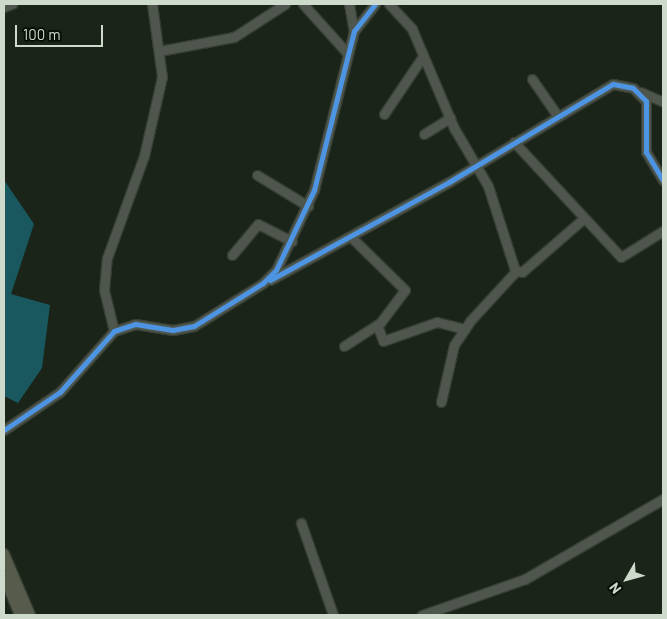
<!DOCTYPE html>
<style>
body{margin:0}
#map{position:relative;width:667px;height:619px;overflow:hidden;background:#1a2418;font-family:Barlow,sans-serif}
div>[style]{position:absolute}
.water>*{inset:0;background:#1a585f}
.roads{filter:drop-shadow(1px 0 #363e34) drop-shadow(-1px 0 #363e34) drop-shadow(0 1px #363e34) drop-shadow(0 -1px #363e34)}
.minor>*{height:9px;margin:-4.5px;padding:0 4.5px;transform-origin:4.5px;border-radius:4.5px;background:#4f564d}
.major>*{height:10px;margin:-5px;padding:0 5px;transform-origin:5px;border-radius:5px;background:#565b4b}
.cycleway>*{height:5px;margin:-2.5px;padding:0 2.5px;transform-origin:2.5px;border-radius:2.5px;background:#4d94e3}
span{translate:-50% -50%;white-space:nowrap;text-align:center;line-height:1.15;-webkit-text-stroke:5px #070f06;paint-order:stroke}
.frame{position:absolute;inset:0;border:5px solid #cedacb;pointer-events:none}
.north{position:absolute;left:602px;top:554px;width:50px;height:50px;-webkit-text-stroke:4px #070f06;paint-order:stroke;rotate:232deg;font-size:14px;font-weight:700;line-height:20px;text-align:center;color:#cedacb}
.north::after{content:'';display:block;margin:auto;width:18px;height:22px;background:#cedacb;clip-path:polygon(50% 0,100% 100%,50% 72%,0 100%)}
.scale{position:absolute;left:15px;top:25px;width:88px;height:22px;box-sizing:border-box;border:2px solid #cedacb;border-top:0;padding-left:6px;font-size:15px;line-height:18px;white-space:nowrap;color:#cedacb;-webkit-text-stroke:4px #070f06;paint-order:stroke}
</style>
<div id="map">
<div class="water">
<div style="clip-path:polygon(4px 180px,34px 224px,11px 294px,50px 305px,42px 368px,18px 403px,4px 396px)"></div>
</div>
<div class="roads">
<div class="minor">
<div style="left:303px;top:4px;width:67px;rotate:48deg"></div>
<div style="left:349px;top:4px;width:27px;rotate:80deg"></div>
<div style="left:389px;top:4px;width:34px;rotate:47deg"></div>
<div style="left:412px;top:29px;width:108px;rotate:67deg"></div>
<div style="left:454px;top:128px;width:67px;rotate:59.6deg"></div>
<div style="left:488px;top:186px;width:88px;rotate:72.2deg"></div>
<div style="left:515px;top:270px;width:7px;rotate:16deg"></div>
<div style="left:522px;top:272px;width:81px;rotate:-41deg"></div>
<div style="left:4px;top:7px;width:9px;rotate:-21deg"></div>
<div style="left:159px;top:51px;width:76px;rotate:-10.6deg"></div>
<div style="left:234px;top:37px;width:61px;rotate:-32.9deg"></div>
<div style="left:532px;top:79px;width:44px;rotate:55.2deg"></div>
<div style="left:641px;top:92px;width:24px;rotate:24deg"></div>
<div style="left:384px;top:114px;width:70px;rotate:-56.1deg"></div>
<div style="left:424px;top:134px;width:31px;rotate:-32deg"></div>
<div style="left:514px;top:142px;width:157px;rotate:47.1deg"></div>
<div style="left:621px;top:257px;width:49px;rotate:-31.8deg"></div>
<div style="left:257px;top:175px;width:60px;rotate:31.3deg"></div>
<div style="left:232px;top:255px;width:40px;rotate:-50deg"></div>
<div style="left:258px;top:224px;width:38px;rotate:27deg"></div>
<div style="left:270px;top:280px;width:204px;rotate:-28.7deg"></div>
<div style="left:449px;top:182px;width:191px;rotate:-30.9deg"></div>
<div style="left:613px;top:84px;width:20px;rotate:11deg"></div>
<div style="left:633px;top:88px;width:18px;rotate:45deg"></div>
<div style="left:646px;top:101px;width:51px;rotate:90deg"></div>
<div style="left:646px;top:152px;width:33px;rotate:59deg"></div>
<div style="left:377px;top:325px;width:17px;rotate:69deg"></div>
<div style="left:383px;top:341px;width:57px;rotate:-19.4deg"></div>
<div style="left:437px;top:322px;width:29px;rotate:14deg"></div>
<div style="left:114px;top:331px;width:42px;rotate:-103.7deg"></div>
<div style="left:104px;top:290px;width:32px;rotate:-85deg"></div>
<div style="left:107px;top:258px;width:109px;rotate:-70.1deg"></div>
<div style="left:144px;top:156px;width:81px;rotate:-77.2deg"></div>
<div style="left:162px;top:77px;width:74px;rotate:-97.8deg"></div>
<div style="left:344px;top:346px;width:43px;rotate:-32.6deg"></div>
<div style="left:380px;top:323px;width:41px;rotate:-52.9deg"></div>
<div style="left:405px;top:290px;width:76px;rotate:-135.5deg"></div>
<div style="left:441px;top:402px;width:58px;rotate:-77.2deg"></div>
<div style="left:454px;top:345px;width:29px;rotate:-56deg"></div>
<div style="left:470px;top:321px;width:68px;rotate:-47.4deg"></div>
<div style="left:4px;top:430px;width:68px;rotate:-34.2deg"></div>
<div style="left:60px;top:392px;width:81px;rotate:-48.5deg"></div>
<div style="left:114px;top:331px;width:22px;rotate:-18deg"></div>
<div style="left:135px;top:324px;width:38px;rotate:9deg"></div>
<div style="left:173px;top:330px;width:21px;rotate:-11deg"></div>
<div style="left:194px;top:326px;width:81px;rotate:-31.9deg"></div>
<div style="left:263px;top:283px;width:18px;rotate:-45deg"></div>
<div style="left:276px;top:270px;width:89px;rotate:-64.6deg"></div>
<div style="left:314px;top:190px;width:164px;rotate:-75.9deg"></div>
<div style="left:354px;top:31px;width:34px;rotate:-52deg"></div>
<div style="left:301px;top:523px;width:97px;rotate:70.8deg"></div>
<div style="left:422px;top:615px;width:109px;rotate:-19.3deg"></div>
<div style="left:525px;top:579px;width:160px;rotate:-30.1deg"></div>
</div>
<div class="major">
<div style="left:4px;top:554px;width:66px;rotate:66.9deg"></div>
<div style="left:4px;top:576px;width:42px;rotate:67.7deg"></div>
</div>
</div>
<div class="cycleway">
<div style="left:270px;top:280px;width:204px;rotate:-28.7deg"></div>
<div style="left:449px;top:182px;width:191px;rotate:-30.9deg"></div>
<div style="left:613px;top:84px;width:20px;rotate:11deg"></div>
<div style="left:633px;top:88px;width:18px;rotate:45deg"></div>
<div style="left:646px;top:101px;width:51px;rotate:90deg"></div>
<div style="left:646px;top:152px;width:33px;rotate:59deg"></div>
<div style="left:4px;top:430px;width:68px;rotate:-34.2deg"></div>
<div style="left:60px;top:392px;width:81px;rotate:-48.5deg"></div>
<div style="left:114px;top:331px;width:22px;rotate:-18deg"></div>
<div style="left:135px;top:324px;width:38px;rotate:9deg"></div>
<div style="left:173px;top:330px;width:21px;rotate:-11deg"></div>
<div style="left:194px;top:326px;width:81px;rotate:-31.9deg"></div>
<div style="left:263px;top:283px;width:18px;rotate:-45deg"></div>
<div style="left:276px;top:270px;width:89px;rotate:-64.6deg"></div>
<div style="left:314px;top:190px;width:164px;rotate:-75.9deg"></div>
<div style="left:354px;top:31px;width:34px;rotate:-52deg"></div>
</div>
<div class="frame"></div>
<div class="north">N</div>
<div class="scale">100 m</div>
</div>
